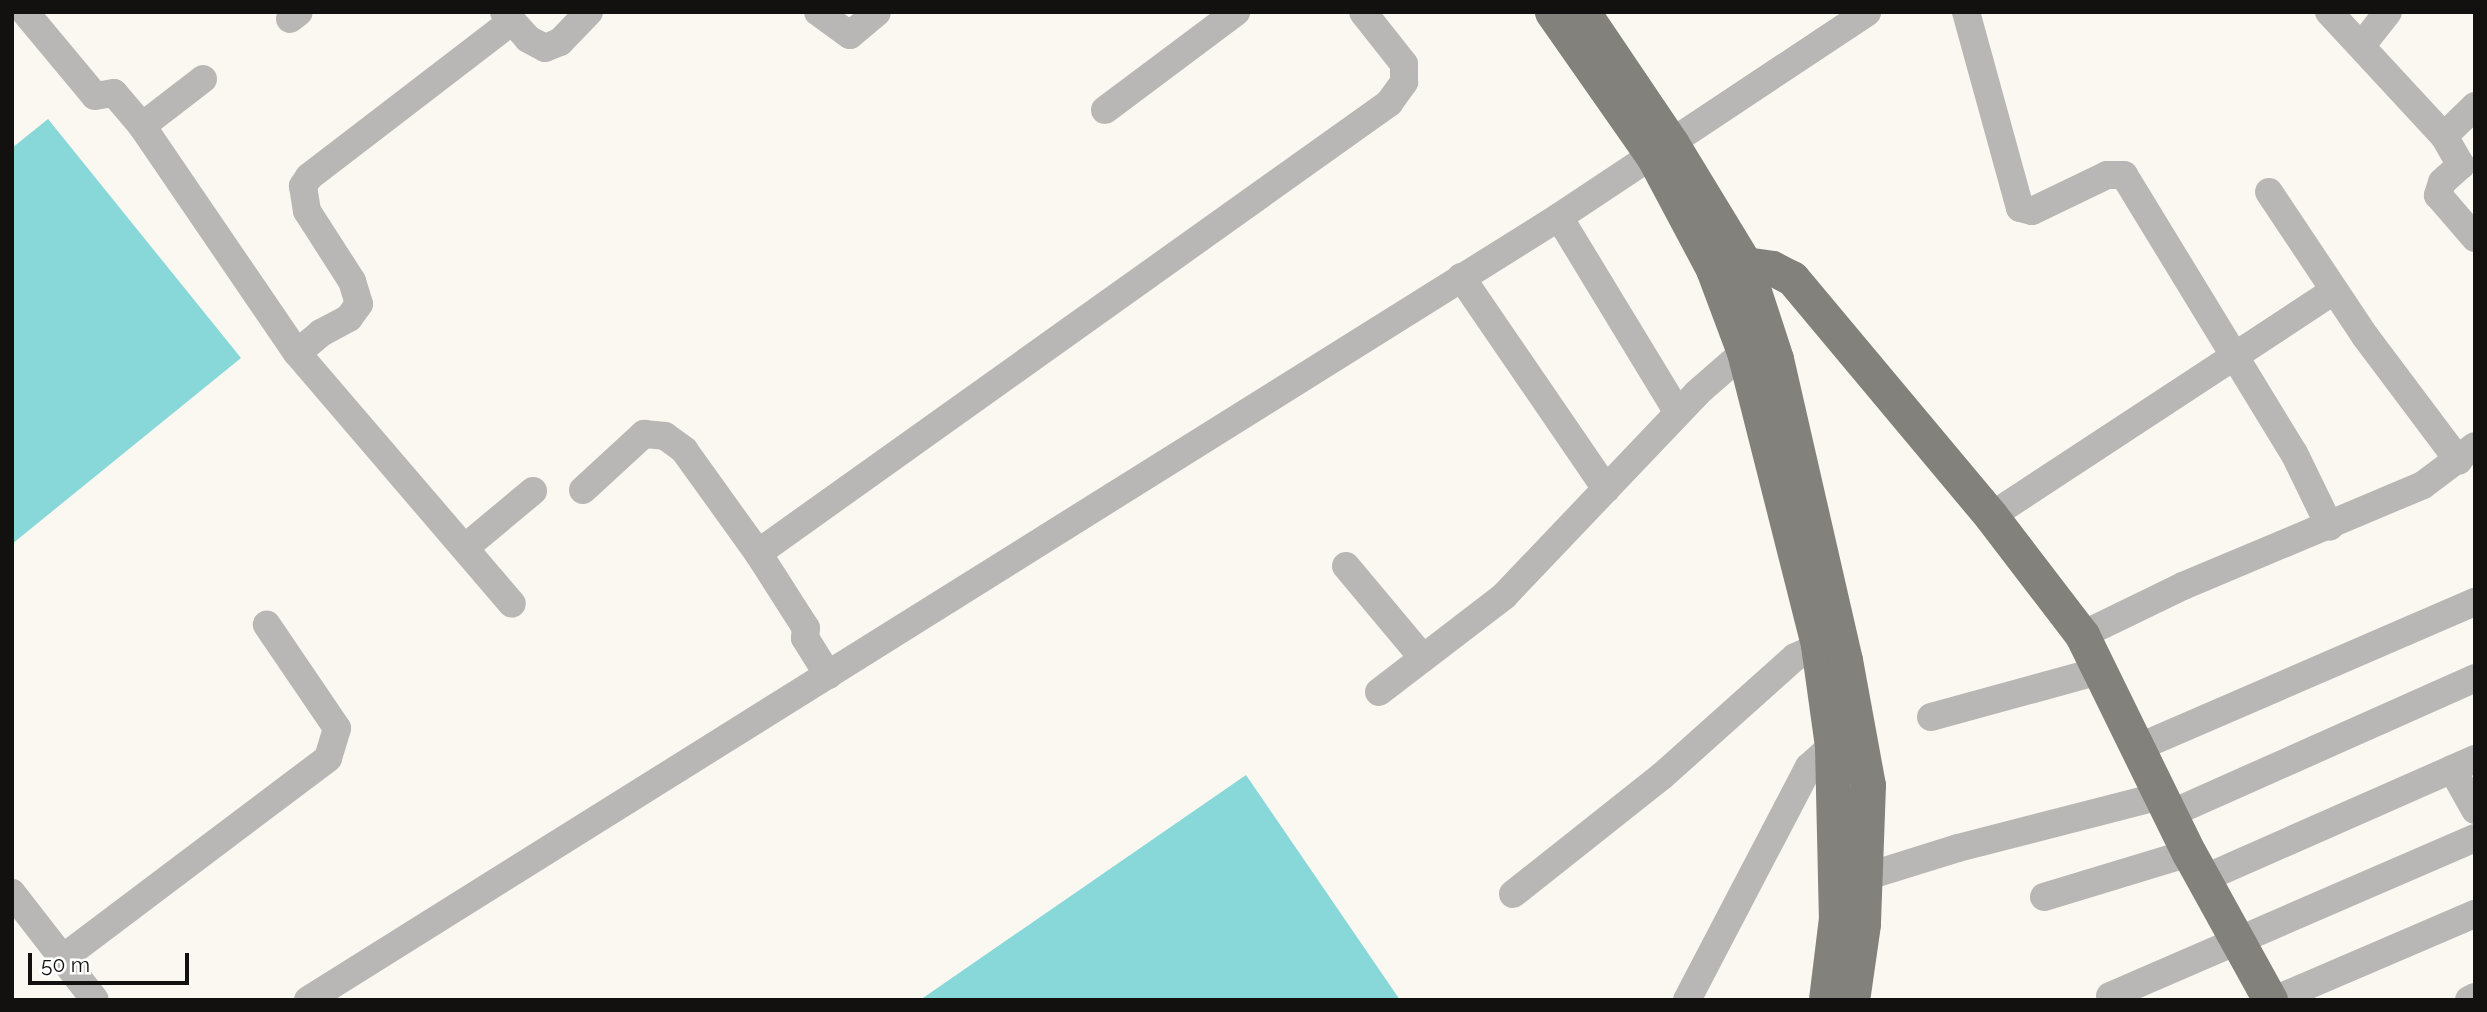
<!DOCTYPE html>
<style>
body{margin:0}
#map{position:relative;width:2487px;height:1012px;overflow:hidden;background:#fbf8f1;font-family:Raleway,sans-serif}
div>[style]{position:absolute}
.water>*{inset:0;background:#88d7d9}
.minor>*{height:28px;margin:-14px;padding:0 14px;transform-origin:14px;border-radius:14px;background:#b9b7b5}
.major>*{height:35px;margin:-17.5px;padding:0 17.5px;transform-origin:17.5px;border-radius:17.5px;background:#83817c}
span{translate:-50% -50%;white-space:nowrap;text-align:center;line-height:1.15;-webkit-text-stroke:5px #fff;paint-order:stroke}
.frame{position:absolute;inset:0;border:14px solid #12110f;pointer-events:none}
.scale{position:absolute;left:28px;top:953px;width:161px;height:32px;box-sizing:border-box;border:4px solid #12110f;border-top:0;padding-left:9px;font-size:21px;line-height:24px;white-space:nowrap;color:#12110f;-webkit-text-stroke:5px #fff;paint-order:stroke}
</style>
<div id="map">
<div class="water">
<div style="clip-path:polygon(48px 119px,241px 358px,12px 544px,12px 148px)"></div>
<div style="clip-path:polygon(1246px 775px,1400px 1000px,920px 1000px)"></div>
</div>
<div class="minor">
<div style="left:25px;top:12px;width:109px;rotate:50.2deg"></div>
<div style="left:95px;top:96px;width:19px;rotate:-9deg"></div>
<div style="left:114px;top:93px;width:43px;rotate:49.7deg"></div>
<div style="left:142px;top:126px;width:275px;rotate:55.7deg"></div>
<div style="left:504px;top:12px;width:36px;rotate:48deg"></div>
<div style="left:528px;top:39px;width:19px;rotate:28deg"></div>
<div style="left:545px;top:48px;width:16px;rotate:-22deg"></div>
<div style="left:560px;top:42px;width:42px;rotate:-46deg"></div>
<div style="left:818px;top:12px;width:39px;rotate:36deg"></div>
<div style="left:850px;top:35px;width:35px;rotate:-40deg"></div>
<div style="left:1966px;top:12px;width:203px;rotate:74.6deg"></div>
<div style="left:2020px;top:208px;width:12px;rotate:14deg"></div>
<div style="left:2032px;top:211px;width:83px;rotate:-25.6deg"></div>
<div style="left:2107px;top:175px;width:17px"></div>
<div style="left:2124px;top:175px;width:326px;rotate:58.6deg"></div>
<div style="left:2294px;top:453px;width:82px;rotate:64.1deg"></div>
<div style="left:2329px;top:12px;width:169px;rotate:47.2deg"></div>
<div style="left:2444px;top:136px;width:34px;rotate:60deg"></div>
<div style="left:2461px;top:165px;width:25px;rotate:138deg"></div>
<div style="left:2442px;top:182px;width:14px;rotate:107deg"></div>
<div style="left:2438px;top:195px;width:57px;rotate:49.3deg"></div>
<div style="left:290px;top:19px;width:11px;rotate:-38deg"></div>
<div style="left:512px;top:21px;width:256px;rotate:142.5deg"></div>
<div style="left:309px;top:177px;width:11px;rotate:124deg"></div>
<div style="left:303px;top:186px;width:25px;rotate:81deg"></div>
<div style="left:307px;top:211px;width:83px;rotate:57.3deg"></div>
<div style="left:352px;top:281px;width:24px;rotate:73deg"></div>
<div style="left:359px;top:304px;width:17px;rotate:126deg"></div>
<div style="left:349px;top:318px;width:32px;rotate:152deg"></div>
<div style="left:321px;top:333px;width:31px;rotate:140deg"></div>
<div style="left:297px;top:353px;width:330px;rotate:49.4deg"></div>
<div style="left:2362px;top:45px;width:42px;rotate:-51.8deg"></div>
<div style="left:1105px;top:110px;width:164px;rotate:-36.8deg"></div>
<div style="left:142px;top:126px;width:77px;rotate:-37.6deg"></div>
<div style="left:2444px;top:136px;width:43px;rotate:-44.1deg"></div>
<div style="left:2269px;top:192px;width:173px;rotate:56.3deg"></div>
<div style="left:2365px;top:336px;width:156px;rotate:53.1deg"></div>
<div style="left:1559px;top:217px;width:229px;rotate:58.7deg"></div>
<div style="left:1461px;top:277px;width:257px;rotate:55.6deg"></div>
<div style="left:583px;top:490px;width:83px;rotate:-42.6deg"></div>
<div style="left:644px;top:434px;width:21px;rotate:5deg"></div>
<div style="left:665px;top:436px;width:24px;rotate:36deg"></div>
<div style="left:684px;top:450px;width:127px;rotate:54.3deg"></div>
<div style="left:758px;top:553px;width:89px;rotate:57.4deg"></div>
<div style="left:806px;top:628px;width:10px;rotate:96deg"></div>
<div style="left:805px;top:638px;width:44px;rotate:58.1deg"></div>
<div style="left:1991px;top:516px;width:410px;rotate:-33.3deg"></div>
<div style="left:467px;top:546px;width:86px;rotate:-39.8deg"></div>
<div style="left:758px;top:553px;width:775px;rotate:-35.49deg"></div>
<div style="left:1389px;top:103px;width:26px;rotate:-54deg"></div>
<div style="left:1404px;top:82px;width:18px;rotate:-90deg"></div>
<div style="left:1404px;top:64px;width:66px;rotate:-128.3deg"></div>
<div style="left:1346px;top:566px;width:120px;rotate:50.1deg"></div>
<div style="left:2082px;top:635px;width:112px;rotate:-25.9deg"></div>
<div style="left:2183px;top:586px;width:260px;rotate:-22.8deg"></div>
<div style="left:2423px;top:485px;width:65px;rotate:-36.9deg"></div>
<div style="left:1379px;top:692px;width:158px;rotate:-37.5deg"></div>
<div style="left:1504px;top:596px;width:280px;rotate:-46.4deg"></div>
<div style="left:1697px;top:393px;width:62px;rotate:-41.1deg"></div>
<div style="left:1931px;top:717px;width:174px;rotate:-15.3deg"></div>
<div style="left:2137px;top:748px;width:368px;rotate:-23.4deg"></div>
<div style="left:2452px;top:769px;width:47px;rotate:60.7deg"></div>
<div style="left:2170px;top:814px;width:334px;rotate:-24deg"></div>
<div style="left:1865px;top:877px;width:97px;rotate:-17.3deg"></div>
<div style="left:1958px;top:848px;width:209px;rotate:-14.4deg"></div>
<div style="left:2203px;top:879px;width:297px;rotate:-23.8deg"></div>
<div style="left:12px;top:893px;width:135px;rotate:52.2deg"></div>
<div style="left:1513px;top:894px;width:190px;rotate:-38.4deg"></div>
<div style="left:1662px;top:776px;width:178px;rotate:-41.8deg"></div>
<div style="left:1795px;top:657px;width:45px;rotate:-23.7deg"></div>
<div style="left:2044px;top:897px;width:152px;rotate:-16.9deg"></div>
<div style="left:63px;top:958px;width:332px;rotate:-37deg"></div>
<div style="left:328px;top:758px;width:31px;rotate:-73deg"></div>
<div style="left:337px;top:728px;width:125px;rotate:-124.2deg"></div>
<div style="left:2110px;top:996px;width:398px;rotate:-23.4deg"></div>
<div style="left:308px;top:1000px;width:1476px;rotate:-32.04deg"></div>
<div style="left:1559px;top:217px;width:370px;rotate:-33.6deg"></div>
<div style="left:1687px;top:1000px;width:263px;rotate:-62.4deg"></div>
<div style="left:1809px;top:767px;width:31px;rotate:-42deg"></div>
<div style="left:2274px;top:1000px;width:219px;rotate:-23.2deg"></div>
<div style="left:2469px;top:1000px;width:7px;rotate:-27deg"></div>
</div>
<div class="major">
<div style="left:1552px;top:12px;width:176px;rotate:55deg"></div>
<div style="left:1653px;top:156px;width:128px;rotate:62deg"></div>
<div style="left:1713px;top:269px;width:89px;rotate:69.5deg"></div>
<div style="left:1744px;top:352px;width:302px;rotate:75.8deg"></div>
<div style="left:1818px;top:645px;width:102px;rotate:82.1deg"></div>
<div style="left:1832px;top:746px;width:172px;rotate:88.7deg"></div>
<div style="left:1836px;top:918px;width:83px;rotate:97deg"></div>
<div style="left:1583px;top:12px;width:159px;rotate:56deg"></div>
<div style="left:1672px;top:144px;width:140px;rotate:58.7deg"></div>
<div style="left:1745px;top:264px;width:100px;rotate:71.9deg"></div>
<div style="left:1776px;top:359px;width:309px;rotate:77.1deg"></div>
<div style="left:1845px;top:660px;width:127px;rotate:79.6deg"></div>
<div style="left:1868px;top:785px;width:139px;rotate:92.1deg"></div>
<div style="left:1863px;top:924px;width:77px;rotate:98.2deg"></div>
<div style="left:1724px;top:268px;width:21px;rotate:-11deg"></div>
<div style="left:1745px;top:264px;width:27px;rotate:8deg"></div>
<div style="left:1772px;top:268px;width:22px;rotate:27deg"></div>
<div style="left:1792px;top:278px;width:310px;rotate:50.1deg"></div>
<div style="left:1991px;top:516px;width:150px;rotate:52.6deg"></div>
<div style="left:2082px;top:635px;width:243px;rotate:63.9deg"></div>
<div style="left:2189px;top:853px;width:168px;rotate:61.1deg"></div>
</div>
<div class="frame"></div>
<div class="scale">50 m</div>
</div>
